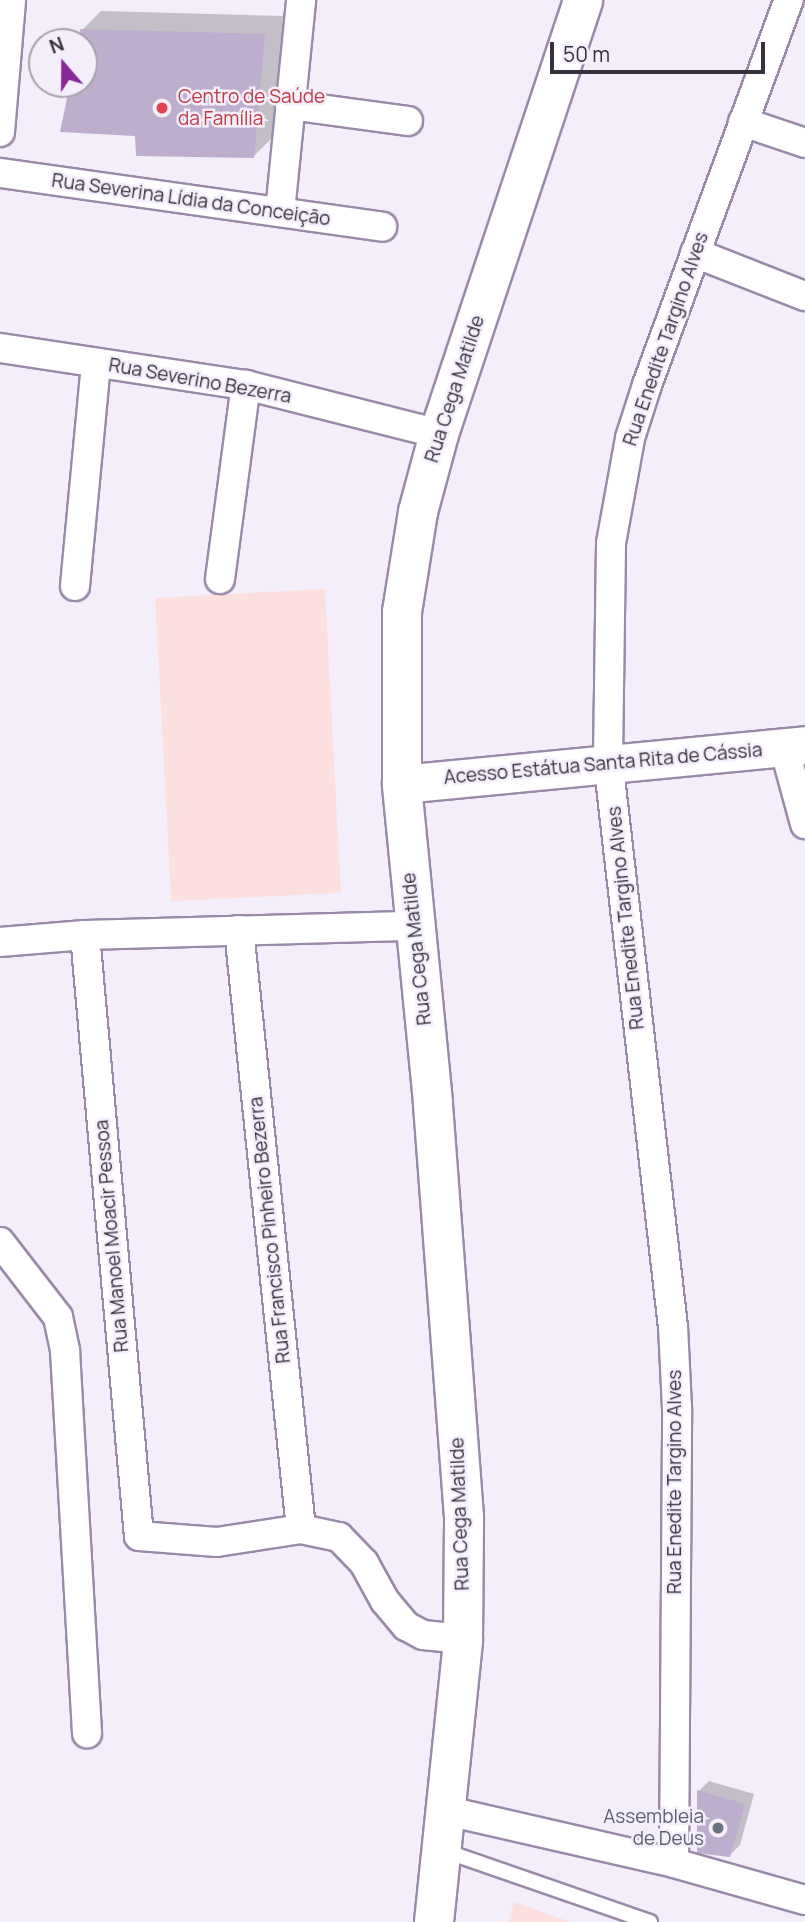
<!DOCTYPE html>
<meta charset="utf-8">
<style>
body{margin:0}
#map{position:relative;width:805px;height:1922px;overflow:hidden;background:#f4eefb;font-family:Manrope,sans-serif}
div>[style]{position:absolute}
.education>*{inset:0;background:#fbe0df;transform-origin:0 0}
.shadow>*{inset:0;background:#0003}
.building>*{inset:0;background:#bcaecc}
.roads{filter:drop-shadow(2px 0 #998aa8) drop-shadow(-2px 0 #998aa8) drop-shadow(0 2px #998aa8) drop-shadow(0 -2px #998aa8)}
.service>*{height:14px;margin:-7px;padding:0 7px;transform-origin:7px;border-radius:7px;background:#fff}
.minor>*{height:28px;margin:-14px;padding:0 14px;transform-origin:14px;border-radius:14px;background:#fff}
.tertiary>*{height:37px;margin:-18.5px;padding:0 18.5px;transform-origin:18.5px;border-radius:18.5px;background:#fff}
.secondary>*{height:38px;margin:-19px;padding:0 19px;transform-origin:19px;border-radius:19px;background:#fff}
.dots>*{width:19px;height:19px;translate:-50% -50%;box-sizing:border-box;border:4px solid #f4eefb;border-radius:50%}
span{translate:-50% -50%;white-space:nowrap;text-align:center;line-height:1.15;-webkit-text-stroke:5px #f4eefb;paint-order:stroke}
.health-label{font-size:19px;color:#be3a42}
.left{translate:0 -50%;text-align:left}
.street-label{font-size:19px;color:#37313e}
.worship-label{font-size:19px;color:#5b616d}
.right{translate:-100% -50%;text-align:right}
.north{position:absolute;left:28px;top:28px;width:70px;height:70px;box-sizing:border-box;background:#f4eefb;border:2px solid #a8a2af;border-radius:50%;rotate:340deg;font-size:19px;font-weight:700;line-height:28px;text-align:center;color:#37313e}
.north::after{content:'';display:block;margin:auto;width:24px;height:32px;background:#842995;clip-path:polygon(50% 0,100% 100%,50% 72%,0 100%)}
.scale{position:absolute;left:550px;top:42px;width:215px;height:32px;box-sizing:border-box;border:4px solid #37313e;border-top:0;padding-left:9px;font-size:21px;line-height:24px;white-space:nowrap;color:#37313e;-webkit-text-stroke:5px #f4eefb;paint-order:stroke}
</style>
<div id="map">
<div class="education">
<div style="left:325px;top:589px;width:304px;height:170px;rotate:87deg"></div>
<div style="clip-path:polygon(514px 1902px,571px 1922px,509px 1922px)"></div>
</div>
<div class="shadow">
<div style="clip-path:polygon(101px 11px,283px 16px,272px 138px,253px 157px,72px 84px,84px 84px,82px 30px)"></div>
<div style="clip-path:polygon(709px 1781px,754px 1794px,740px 1845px,730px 1855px,699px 1791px)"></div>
</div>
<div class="building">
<div style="clip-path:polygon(80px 29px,265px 34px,254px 158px,136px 156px,135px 136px,60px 132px,70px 84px,84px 84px)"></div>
<div style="clip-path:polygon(697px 1790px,745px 1804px,730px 1857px,697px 1853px)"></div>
</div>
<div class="roads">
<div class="service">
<div style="left:445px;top:1851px;width:217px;rotate:19.1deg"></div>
</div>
<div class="minor">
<div style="left:290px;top:105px;width:119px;rotate:7.7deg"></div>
<div style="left:743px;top:122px;width:65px;rotate:18.7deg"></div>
<div style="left:0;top:132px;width:132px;rotate:-85.2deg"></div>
<div style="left:0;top:173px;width:386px;rotate:8deg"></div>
<div style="left:280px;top:212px;width:213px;rotate:-84.3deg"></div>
<div style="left:695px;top:253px;width:118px;rotate:21.4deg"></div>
<div style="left:0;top:348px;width:249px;rotate:8.6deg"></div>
<div style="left:246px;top:385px;width:199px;rotate:14.2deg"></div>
<div style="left:220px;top:579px;width:196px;rotate:-82.4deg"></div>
<div style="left:75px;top:586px;width:224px;rotate:-84.6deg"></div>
<div style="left:784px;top:747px;width:80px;rotate:74.7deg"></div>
<div style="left:239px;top:930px;width:602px;rotate:84.09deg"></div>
<div style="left:85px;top:935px;width:603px;rotate:84.87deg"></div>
<div style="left:139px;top:1536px;width:78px;rotate:4.4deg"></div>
<div style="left:217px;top:1542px;width:85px;rotate:-8.8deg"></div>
<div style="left:301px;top:1529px;width:39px;rotate:12deg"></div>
<div style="left:339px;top:1537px;width:36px;rotate:46deg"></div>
<div style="left:364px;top:1563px;width:43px;rotate:61.1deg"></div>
<div style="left:385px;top:1601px;width:33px;rotate:50deg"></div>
<div style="left:406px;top:1626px;width:19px;rotate:28deg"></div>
<div style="left:423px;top:1635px;width:40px;rotate:5.7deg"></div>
<div style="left:0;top:942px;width:85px;rotate:-4.7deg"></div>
<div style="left:85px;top:935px;width:329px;rotate:-1.6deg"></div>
<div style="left:0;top:1242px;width:95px;rotate:52.3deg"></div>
<div style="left:58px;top:1317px;width:35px;rotate:78deg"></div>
<div style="left:65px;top:1351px;width:383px;rotate:86.7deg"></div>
<div style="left:443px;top:1810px;width:237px;rotate:12.9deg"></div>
<div style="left:674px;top:1863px;width:136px;rotate:15.8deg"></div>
<div style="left:674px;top:1863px;width:455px;rotate:-89.6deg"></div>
<div style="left:677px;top:1408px;width:81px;rotate:-92.8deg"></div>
<div style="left:673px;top:1327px;width:571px;rotate:-96.54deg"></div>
<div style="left:608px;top:760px;width:217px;rotate:-89.2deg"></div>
<div style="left:611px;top:543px;width:107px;rotate:-79.7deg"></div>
<div style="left:630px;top:438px;width:56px;rotate:-72.2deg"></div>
<div style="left:647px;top:385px;width:410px;rotate:-69.8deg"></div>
</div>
<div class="tertiary">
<div style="left:402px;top:784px;width:405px;rotate:-5.5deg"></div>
</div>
<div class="secondary">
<div style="left:434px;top:1922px;width:284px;rotate:-84.1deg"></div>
<div style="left:463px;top:1639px;width:122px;rotate:-89.5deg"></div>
<div style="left:464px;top:1517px;width:416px;rotate:-94.3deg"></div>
<div style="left:433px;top:1102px;width:320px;rotate:-95.6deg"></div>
<div style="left:402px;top:784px;width:172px;rotate:-90deg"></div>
<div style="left:402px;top:612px;width:101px;rotate:-80.9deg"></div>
<div style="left:418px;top:512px;width:81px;rotate:-74.9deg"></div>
<div style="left:439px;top:434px;width:457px;rotate:-71.6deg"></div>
</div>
</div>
<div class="dots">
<div style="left:162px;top:108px;background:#e0444e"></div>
<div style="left:718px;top:1828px;background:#6b7280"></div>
</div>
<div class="health-label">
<span class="left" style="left:178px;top:108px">Centro de Saúde<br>da Família</span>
</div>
<div class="street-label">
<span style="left:191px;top:200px;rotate:8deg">Rua Severina Lídia da Conceição</span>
<span style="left:666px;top:339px;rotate:-71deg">Rua Enedite Targino Alves</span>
<span style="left:200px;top:381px;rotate:10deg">Rua Severino Bezerra</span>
<span style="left:455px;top:389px;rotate:-72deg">Rua Cega Matilde</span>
<span style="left:603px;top:764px;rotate:-5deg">Acesso Estátua Santa Rita de Cássia</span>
<span style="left:626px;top:918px;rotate:-96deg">Rua Enedite Targino Alves</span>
<span style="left:417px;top:949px;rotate:-96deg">Rua Cega Matilde</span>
<span style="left:270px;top:1230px;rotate:-96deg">Rua Francisco Pinheiro Bezerra</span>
<span style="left:112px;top:1236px;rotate:-95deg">Rua Manoel Moacir Pessoa</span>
<span style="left:675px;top:1482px;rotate:-90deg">Rua Enedite Targino Alves</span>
<span style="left:460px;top:1514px;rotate:-92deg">Rua Cega Matilde</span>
</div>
<div class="worship-label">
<span class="right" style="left:704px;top:1828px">Assembleia<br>de Deus</span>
</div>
<div class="north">N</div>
<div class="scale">50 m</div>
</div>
